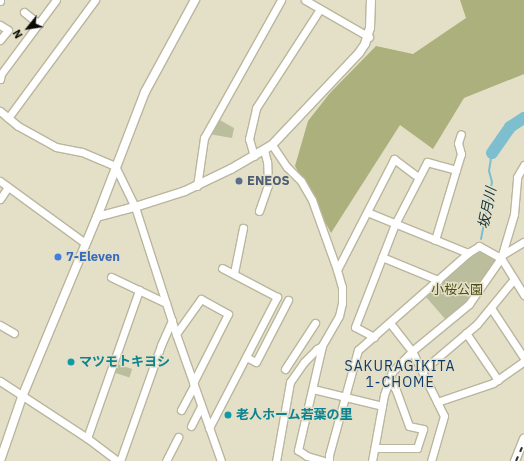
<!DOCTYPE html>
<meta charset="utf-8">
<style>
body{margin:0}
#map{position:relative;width:524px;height:461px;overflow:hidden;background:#e4dfc7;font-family:"IBM Plex Sans","Noto Sans JP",sans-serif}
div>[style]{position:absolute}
.green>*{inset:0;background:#bbbe9c;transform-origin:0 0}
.forest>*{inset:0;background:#acb07c}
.stream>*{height:2px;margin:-1px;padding:0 1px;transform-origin:1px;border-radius:1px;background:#7dbfce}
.river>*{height:12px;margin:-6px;padding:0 6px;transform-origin:6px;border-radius:6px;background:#7dbfce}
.roads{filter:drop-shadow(1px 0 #bab69e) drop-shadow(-1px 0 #bab69e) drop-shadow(0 1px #bab69e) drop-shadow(0 -1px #bab69e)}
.minor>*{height:7px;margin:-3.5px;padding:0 3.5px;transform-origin:3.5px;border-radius:3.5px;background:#fff}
.tertiary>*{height:8px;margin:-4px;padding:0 4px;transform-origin:4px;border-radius:4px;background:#fff}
.rail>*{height:2px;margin-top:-1px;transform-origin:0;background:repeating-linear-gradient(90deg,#333027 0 5px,transparent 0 10px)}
.dots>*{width:11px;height:11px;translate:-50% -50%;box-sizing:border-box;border:2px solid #e4dfc7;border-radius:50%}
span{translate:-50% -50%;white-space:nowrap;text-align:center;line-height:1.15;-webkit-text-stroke:3px #e4dfc7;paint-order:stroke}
.service-label{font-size:13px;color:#4e5e75;font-weight:700}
.left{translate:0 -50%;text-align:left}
.shop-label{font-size:13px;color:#366cbe;font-weight:700}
.park-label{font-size:13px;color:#4d5013}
.culture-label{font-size:13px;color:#0d838f;font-weight:700}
.water-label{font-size:14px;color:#15373d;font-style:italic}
.neighbourhood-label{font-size:14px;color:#0c3b6d;letter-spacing:1px}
.north{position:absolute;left:8px;top:8px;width:40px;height:40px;-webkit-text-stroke:3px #e4dfc7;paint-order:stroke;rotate:240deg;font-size:11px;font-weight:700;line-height:16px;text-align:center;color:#0d0b05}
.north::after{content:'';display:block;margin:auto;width:14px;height:18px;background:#0d0b05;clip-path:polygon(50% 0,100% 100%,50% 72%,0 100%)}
</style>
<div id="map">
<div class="green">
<div style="clip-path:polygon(218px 119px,234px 128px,232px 138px,209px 134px)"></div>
<div style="clip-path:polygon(481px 252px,496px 260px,469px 300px,446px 320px,426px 297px,466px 260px,476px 253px)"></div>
<div style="left:117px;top:364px;width:16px;height:9px;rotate:18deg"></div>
</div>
<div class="forest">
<div style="clip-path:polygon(460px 0,524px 0,524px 74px,464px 98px,433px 149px,400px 125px,331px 233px,295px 166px,308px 121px,330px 93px,376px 46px,413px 54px,466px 18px)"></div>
</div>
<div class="stream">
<div style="left:481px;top:239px;width:58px;rotate:-79.1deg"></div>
<div style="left:492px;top:182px;width:11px;rotate:-105deg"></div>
<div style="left:489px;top:171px;width:18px;rotate:-81deg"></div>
</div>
<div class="river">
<div style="left:492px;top:153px;width:32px;rotate:-55deg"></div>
<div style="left:510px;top:127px;width:17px;rotate:-33deg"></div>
</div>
<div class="roads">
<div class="minor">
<div style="left:305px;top:0;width:74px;rotate:30deg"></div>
<div style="left:0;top:1px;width:1px;rotate:-90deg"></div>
<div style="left:24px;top:12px;width:19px;rotate:39deg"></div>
<div style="left:0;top:25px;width:9px;rotate:32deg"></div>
<div style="left:8px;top:30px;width:13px;rotate:129deg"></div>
<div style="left:0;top:79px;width:5px;rotate:-79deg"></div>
<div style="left:1px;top:74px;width:92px;rotate:-53.4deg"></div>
<div style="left:0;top:111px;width:23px;rotate:40deg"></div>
<div style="left:18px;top:126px;width:43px;rotate:28.9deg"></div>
<div style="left:56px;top:147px;width:26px;rotate:11deg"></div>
<div style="left:82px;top:152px;width:36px;rotate:23deg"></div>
<div style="left:115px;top:166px;width:46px;rotate:64deg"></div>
<div style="left:135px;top:207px;width:133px;rotate:72.1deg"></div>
<div style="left:176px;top:334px;width:135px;rotate:70.5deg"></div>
<div style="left:8px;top:118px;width:147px;rotate:-53.6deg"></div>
<div style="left:272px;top:145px;width:27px;rotate:56deg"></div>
<div style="left:287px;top:167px;width:20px;rotate:45deg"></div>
<div style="left:301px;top:181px;width:22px;rotate:60deg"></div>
<div style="left:312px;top:200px;width:74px;rotate:70.3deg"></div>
<div style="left:337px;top:270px;width:18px;rotate:74deg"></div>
<div style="left:342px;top:287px;width:16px;rotate:90deg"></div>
<div style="left:342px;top:303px;width:13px;rotate:103deg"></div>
<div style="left:339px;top:316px;width:34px;rotate:120deg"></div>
<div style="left:322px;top:346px;width:6px;rotate:149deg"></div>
<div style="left:317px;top:349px;width:18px;rotate:135deg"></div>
<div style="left:304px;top:362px;width:24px;rotate:125deg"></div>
<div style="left:290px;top:382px;width:80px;rotate:100deg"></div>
<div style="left:254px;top:156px;width:18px;rotate:-106deg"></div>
<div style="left:249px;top:139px;width:32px;rotate:-77deg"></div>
<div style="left:256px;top:108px;width:118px;rotate:-57.1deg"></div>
<div style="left:456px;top:170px;width:17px;rotate:-73deg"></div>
<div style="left:461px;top:154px;width:11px;rotate:-105deg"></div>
<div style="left:458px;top:143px;width:9px;rotate:-72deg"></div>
<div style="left:0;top:181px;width:105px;rotate:36.1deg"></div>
<div style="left:197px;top:186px;width:49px;rotate:-81.7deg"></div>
<div style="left:204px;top:138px;width:158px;rotate:-60.8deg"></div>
<div style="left:0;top:199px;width:14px;rotate:-56deg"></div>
<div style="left:259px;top:211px;width:28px;rotate:-71deg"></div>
<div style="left:268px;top:185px;width:23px;rotate:-92deg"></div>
<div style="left:267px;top:162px;width:12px;rotate:-104deg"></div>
<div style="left:367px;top:212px;width:109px;rotate:22.1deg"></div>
<div style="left:502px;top:255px;width:26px;rotate:-31deg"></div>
<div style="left:382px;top:257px;width:61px;rotate:22.3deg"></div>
<div style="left:337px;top:270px;width:125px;rotate:-62.8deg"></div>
<div style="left:394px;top:159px;width:31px;rotate:37deg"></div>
<div style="left:234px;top:273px;width:46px;rotate:-78.7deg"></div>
<div style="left:111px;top:277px;width:61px;rotate:25.3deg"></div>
<div style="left:491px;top:308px;width:60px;rotate:56.6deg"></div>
<div style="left:390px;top:323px;width:36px;rotate:52deg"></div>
<div style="left:412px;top:351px;width:72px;rotate:63.8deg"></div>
<div style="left:444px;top:416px;width:47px;rotate:106.1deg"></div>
<div style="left:0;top:325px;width:16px;rotate:30deg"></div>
<div style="left:466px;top:333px;width:57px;rotate:55.8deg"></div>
<div style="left:176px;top:334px;width:43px;rotate:-54.5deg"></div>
<div style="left:201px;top:299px;width:31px;rotate:29deg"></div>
<div style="left:228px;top:314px;width:77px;rotate:116.9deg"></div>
<div style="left:374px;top:337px;width:21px;rotate:-152deg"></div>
<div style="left:355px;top:327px;width:110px;rotate:-68.8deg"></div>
<div style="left:395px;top:224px;width:70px;rotate:-62.7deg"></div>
<div style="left:427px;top:162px;width:30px;rotate:15deg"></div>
<div style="left:456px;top:170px;width:73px;rotate:106.7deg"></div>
<div style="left:322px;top:346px;width:107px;rotate:103deg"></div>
<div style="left:298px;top:450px;width:11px;rotate:34deg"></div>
<div style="left:307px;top:456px;width:17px;rotate:17deg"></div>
<div style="left:246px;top:357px;width:11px;rotate:27deg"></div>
<div style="left:256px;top:362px;width:70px;rotate:-62.7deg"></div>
<div style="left:285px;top:369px;width:55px;rotate:-56.9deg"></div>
<div style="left:423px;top:370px;width:71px;rotate:-40.4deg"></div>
<div style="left:477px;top:324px;width:58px;rotate:-50.6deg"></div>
<div style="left:0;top:381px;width:104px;rotate:33.2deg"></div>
<div style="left:87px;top:438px;width:39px;rotate:37deg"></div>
<div style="left:313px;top:389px;width:71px;rotate:13.8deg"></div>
<div style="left:437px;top:402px;width:59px;rotate:-18.7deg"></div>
<div style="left:493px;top:383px;width:38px;rotate:-35deg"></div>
<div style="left:181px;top:410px;width:27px;rotate:-62deg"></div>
<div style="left:191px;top:426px;width:22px;rotate:-63deg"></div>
<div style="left:209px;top:428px;width:148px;rotate:-62.6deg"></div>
<div style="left:277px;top:297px;width:62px;rotate:-152.2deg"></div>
<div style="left:87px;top:438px;width:157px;rotate:-70.6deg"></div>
<div style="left:375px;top:448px;width:42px"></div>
<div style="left:417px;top:448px;width:20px;rotate:-72deg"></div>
<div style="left:423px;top:429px;width:14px;rotate:-168deg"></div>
<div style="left:409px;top:426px;width:38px;rotate:-110deg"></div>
<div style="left:396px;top:390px;width:12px;rotate:-125deg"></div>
<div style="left:120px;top:461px;width:123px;rotate:-70.5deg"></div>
<div style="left:161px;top:345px;width:27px;rotate:-66deg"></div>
<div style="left:166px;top:461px;width:27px;rotate:-63deg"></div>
<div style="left:329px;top:461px;width:6px;rotate:-90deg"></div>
<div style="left:329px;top:455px;width:109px;rotate:-74.6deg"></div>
<div style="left:358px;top:350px;width:147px;rotate:-41.4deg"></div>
<div style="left:468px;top:253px;width:13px;rotate:-32deg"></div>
<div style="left:479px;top:246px;width:25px;rotate:29deg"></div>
<div style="left:501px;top:258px;width:44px;rotate:58.1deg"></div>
<div style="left:372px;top:461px;width:67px;rotate:-79.7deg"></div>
<div style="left:384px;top:395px;width:24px;rotate:-71deg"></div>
<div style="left:392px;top:372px;width:29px;rotate:-46deg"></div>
<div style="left:412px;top:351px;width:74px;rotate:-39.5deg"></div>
<div style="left:469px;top:304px;width:56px;rotate:-55.2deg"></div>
<div style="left:501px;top:258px;width:46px;rotate:-73.5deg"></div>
<div style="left:514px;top:214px;width:37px;rotate:-85deg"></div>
<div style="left:517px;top:177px;width:14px;rotate:-60deg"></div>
</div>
<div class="tertiary">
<div style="left:97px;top:217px;width:39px;rotate:-15deg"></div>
<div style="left:135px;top:207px;width:52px;rotate:-17.7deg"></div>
<div style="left:185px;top:191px;width:51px;rotate:-25.6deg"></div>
<div style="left:231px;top:169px;width:48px;rotate:-30.3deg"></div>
<div style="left:272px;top:145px;width:127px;rotate:-46.6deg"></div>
<div style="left:359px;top:53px;width:11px;rotate:-56deg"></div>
<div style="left:365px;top:44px;width:17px;rotate:-73deg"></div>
<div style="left:370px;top:28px;width:28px;rotate:-88deg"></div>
<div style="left:0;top:461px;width:68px;rotate:-71deg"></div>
<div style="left:22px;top:397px;width:195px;rotate:-67.4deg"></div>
<div style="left:97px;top:217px;width:134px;rotate:-69deg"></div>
<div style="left:145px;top:92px;width:105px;rotate:-61.5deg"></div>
<div style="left:515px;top:461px;width:24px;rotate:-68deg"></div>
</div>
</div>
<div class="rail">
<div style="left:516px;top:461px;width:20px;rotate:-66deg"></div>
</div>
<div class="dots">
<div style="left:239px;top:181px;background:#5c6f8a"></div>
<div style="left:58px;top:257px;background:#3f7fe0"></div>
<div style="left:71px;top:362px;background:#0f9aa8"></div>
<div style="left:228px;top:415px;background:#0f9aa8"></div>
</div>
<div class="service-label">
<span class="left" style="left:247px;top:181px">ENEOS</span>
</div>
<div class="shop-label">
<span class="left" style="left:66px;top:257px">7-Eleven</span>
</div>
<div class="park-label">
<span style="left:457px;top:290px">小桜公園</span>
</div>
<div class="culture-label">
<span class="left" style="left:79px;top:362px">マツモトキヨシ</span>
<span class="left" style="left:236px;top:415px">老人ホーム若葉の里</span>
</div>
<div class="water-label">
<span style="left:487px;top:208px;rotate:-79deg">坂月川</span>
</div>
<div class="neighbourhood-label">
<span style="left:400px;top:374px">SAKURAGIKITA<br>1-CHOME</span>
</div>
<div class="north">N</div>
</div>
